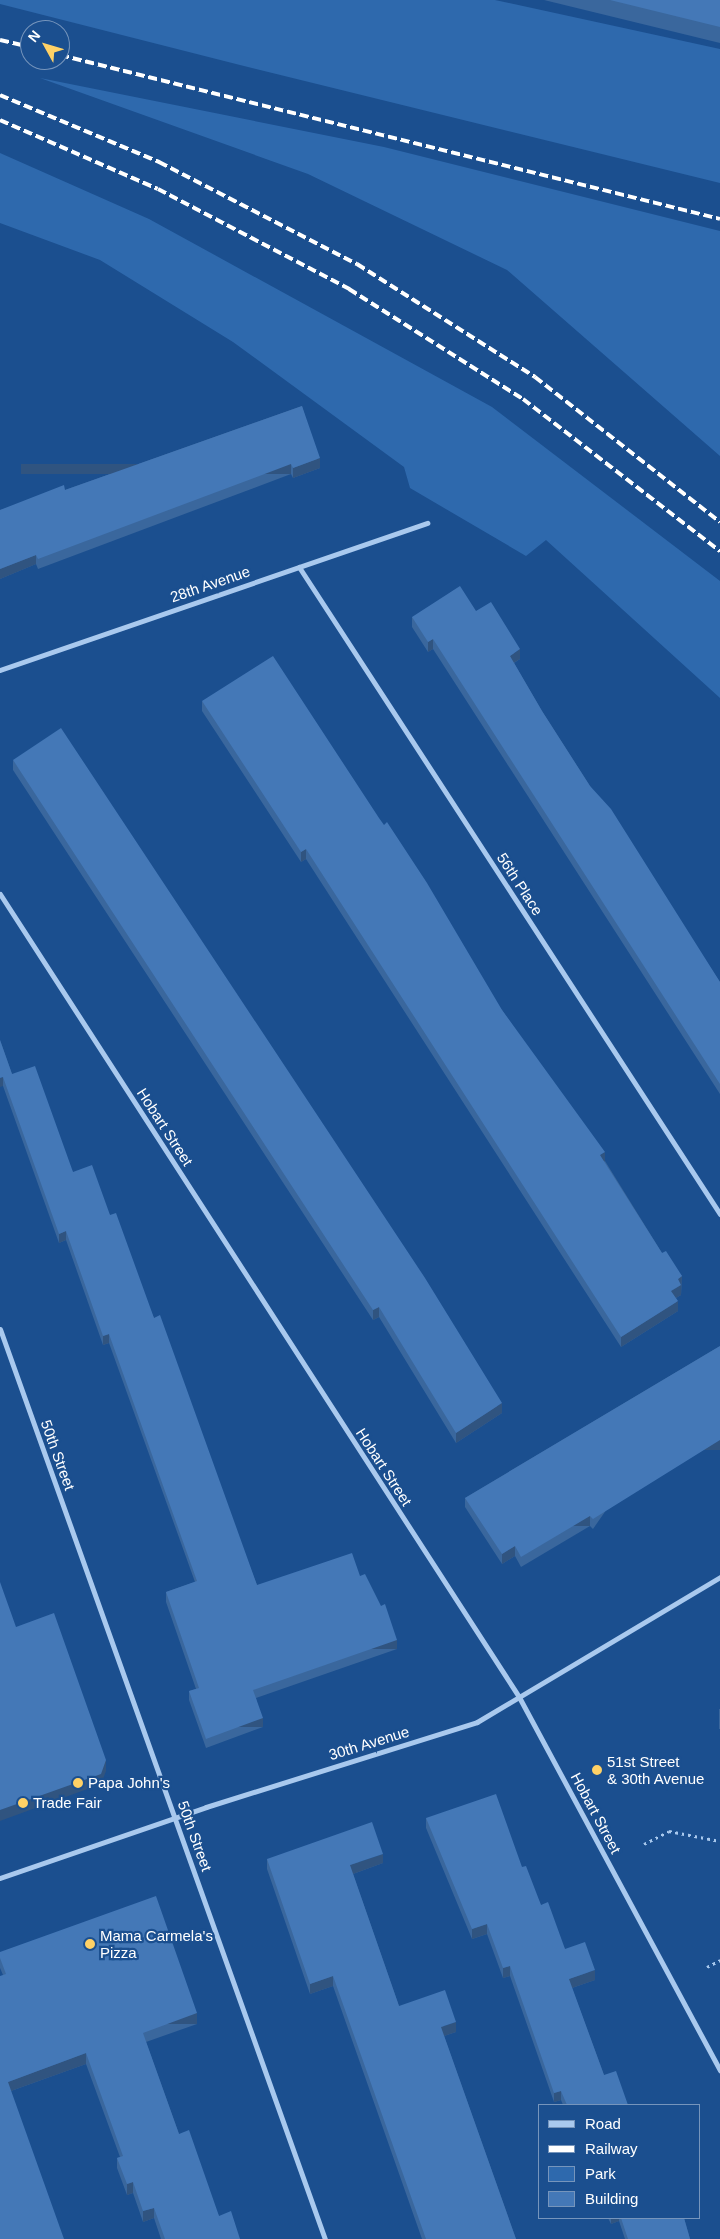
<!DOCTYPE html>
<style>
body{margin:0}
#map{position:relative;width:720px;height:2239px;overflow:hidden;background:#1b4f8f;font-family:Arial,sans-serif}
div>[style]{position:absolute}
.green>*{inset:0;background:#2e69ad}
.path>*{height:3px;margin-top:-1.5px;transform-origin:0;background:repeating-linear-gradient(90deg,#a9c9ee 0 2.5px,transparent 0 6.5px)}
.street>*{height:5px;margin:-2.5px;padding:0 2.5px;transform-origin:2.5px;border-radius:2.5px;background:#a9c9ee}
.rail>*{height:4px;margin-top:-2px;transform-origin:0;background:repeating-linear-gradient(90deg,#fff 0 9px,transparent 0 13px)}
.wall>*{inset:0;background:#3a679d;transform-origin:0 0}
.shaded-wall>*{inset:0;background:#305480;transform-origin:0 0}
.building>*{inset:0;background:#4478b7}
.dots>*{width:14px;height:14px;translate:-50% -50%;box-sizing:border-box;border:2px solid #1b4f8f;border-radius:50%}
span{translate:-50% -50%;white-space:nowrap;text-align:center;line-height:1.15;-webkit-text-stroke:4.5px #1b4f8f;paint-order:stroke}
.street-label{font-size:15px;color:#fff}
.poi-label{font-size:15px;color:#fff}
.left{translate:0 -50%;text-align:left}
.legend{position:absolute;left:538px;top:2104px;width:162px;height:115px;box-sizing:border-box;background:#1b4f8f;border:1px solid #7695bc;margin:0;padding:6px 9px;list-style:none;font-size:15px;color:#fff}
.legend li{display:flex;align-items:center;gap:10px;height:25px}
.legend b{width:25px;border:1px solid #7695bc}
.north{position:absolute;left:20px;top:20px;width:50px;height:50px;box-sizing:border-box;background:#1b4f8f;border:1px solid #7695bc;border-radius:50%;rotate:309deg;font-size:14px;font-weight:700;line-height:20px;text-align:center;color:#fff}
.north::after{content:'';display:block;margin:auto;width:18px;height:22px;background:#ffd166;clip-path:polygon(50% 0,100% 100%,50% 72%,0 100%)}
</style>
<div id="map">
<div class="green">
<div style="clip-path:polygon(0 0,495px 0,720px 49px,720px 183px,240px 65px,0 4px)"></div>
<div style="clip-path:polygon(40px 78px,384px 147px,720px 231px,720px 456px,507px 270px,308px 174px)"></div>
<div style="clip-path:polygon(0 153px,149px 219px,492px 407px,720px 581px,720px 698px,546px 540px,526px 556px,410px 488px,404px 467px,233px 342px,100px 260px,0 223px)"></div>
</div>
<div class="path">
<div style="left:644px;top:1844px;width:28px;rotate:-27deg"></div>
<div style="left:669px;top:1831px;width:52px;rotate:11.1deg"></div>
<div style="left:707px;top:1967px;width:15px;rotate:-28deg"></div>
</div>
<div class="street">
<div style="left:299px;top:567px;width:772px;rotate:56.95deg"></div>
<div style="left:0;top:670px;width:452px;rotate:-19deg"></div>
<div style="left:0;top:894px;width:956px;rotate:57.12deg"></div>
<div style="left:519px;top:1697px;width:424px;rotate:61.7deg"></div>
<div style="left:0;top:1329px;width:966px;rotate:70.35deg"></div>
<div style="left:0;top:1878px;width:218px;rotate:-19deg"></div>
<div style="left:206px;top:1807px;width:284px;rotate:-17.4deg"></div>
<div style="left:477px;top:1722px;width:283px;rotate:-30.8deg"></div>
</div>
<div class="rail">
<div style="left:0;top:40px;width:31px;rotate:13deg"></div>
<div style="left:60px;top:55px;width:680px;rotate:13.95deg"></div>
<div style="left:0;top:95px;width:173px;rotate:22.8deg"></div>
<div style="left:159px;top:162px;width:223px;rotate:27.3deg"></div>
<div style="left:357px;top:264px;width:211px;rotate:32.4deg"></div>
<div style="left:535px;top:377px;width:235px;rotate:38.1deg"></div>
<div style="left:0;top:120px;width:172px;rotate:23.6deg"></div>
<div style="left:158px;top:189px;width:216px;rotate:27.6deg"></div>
<div style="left:349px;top:289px;width:206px;rotate:32.3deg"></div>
<div style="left:523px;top:399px;width:249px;rotate:37.7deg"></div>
</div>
<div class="wall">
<div style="clip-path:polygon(544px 0,720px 0,720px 43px)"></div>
<div style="clip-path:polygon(302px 406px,320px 468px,293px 478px,291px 474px,38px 569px,36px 564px,0 579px,0 510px,65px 490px)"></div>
<div style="clip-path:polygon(476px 611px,520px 659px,514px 663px,542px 711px,590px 786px,720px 982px,720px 1094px,433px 649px,428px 652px,412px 627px,412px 617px)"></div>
<div style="clip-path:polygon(202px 701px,502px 1010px,605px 1161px,662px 1253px,682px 1276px,681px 1295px,676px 1298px,678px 1311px,621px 1347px,306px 859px,301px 862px,202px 711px)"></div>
<div style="clip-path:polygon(13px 760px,502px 1413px,456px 1443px,379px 1317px,373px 1320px,13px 770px)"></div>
<div style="clip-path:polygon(0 1040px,12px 1074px,73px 1172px,110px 1215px,154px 1318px,257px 1585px,360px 1576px,397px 1649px,256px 1698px,263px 1727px,206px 1748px,189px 1700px,189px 1691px,196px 1689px,166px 1602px,166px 1592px,195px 1582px,109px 1343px,103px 1345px,66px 1240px,59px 1243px,3px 1086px)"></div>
<div style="clip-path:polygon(720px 1346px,593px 1529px,590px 1526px,521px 1567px,515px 1556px,502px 1564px,465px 1507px,465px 1498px)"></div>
<div style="left:719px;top:1709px;width:1px;height:20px"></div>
<div style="clip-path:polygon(426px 1818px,522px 1867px,541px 1905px,565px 1949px,595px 1980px,572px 1988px,604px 2075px,628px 2105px,563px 2105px,561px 2100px,554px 2102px,510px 1976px,503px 1978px,487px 1934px,472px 1939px,426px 1828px)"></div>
<div style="clip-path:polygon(267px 1859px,383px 1863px,353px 1874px,399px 2006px,456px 2032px,444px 2036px,516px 2239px,422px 2239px,333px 1986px,310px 1994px,267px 1869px)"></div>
<div style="clip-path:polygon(0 1952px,197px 2024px,146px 2042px,179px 2134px,219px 2216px,240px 2239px,161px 2239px,154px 2218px,143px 2222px,133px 2193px,127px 2195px,117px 2168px,117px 2158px,120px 2157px,86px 2064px,11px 2091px,0 2239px,3px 1975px,0 1968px)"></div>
<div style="clip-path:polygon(608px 2218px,684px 2218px,690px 2239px,625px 2239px,619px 2221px,611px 2224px)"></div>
</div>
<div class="shaded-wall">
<div style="clip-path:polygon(320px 458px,320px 468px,293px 478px,293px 468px)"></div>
<div style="left:291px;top:464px;width:10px;height:270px;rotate:90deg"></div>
<div style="clip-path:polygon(36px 555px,36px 564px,0 579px,0 569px)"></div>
<div style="clip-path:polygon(433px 639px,433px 649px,428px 652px,428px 642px)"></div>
<div style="clip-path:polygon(520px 649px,520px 659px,510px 665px,510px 656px)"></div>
<div style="clip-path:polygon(306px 849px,306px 859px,301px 862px,301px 852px)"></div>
<div style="clip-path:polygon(3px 1077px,3px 1086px,0 1087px,0 1078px)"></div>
<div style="clip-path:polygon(605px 1152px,605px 1161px,600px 1164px,600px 1155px)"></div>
<div style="clip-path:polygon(66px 1231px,66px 1240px,59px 1243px,59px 1234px)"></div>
<div style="clip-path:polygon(682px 1276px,681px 1295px,671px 1301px,671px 1291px,678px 1279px)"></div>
<div style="clip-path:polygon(678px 1301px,678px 1311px,621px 1347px,621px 1337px)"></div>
<div style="clip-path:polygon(379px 1307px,379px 1317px,373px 1320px,373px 1310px)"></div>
<div style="clip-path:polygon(109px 1334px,109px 1343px,103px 1345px,103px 1336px)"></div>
<div style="clip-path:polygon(502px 1403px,502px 1413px,456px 1443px,456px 1433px)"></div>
<div style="left:720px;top:1440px;width:10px;height:150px;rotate:90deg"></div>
<div style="left:590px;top:1516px;width:10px;height:80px;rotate:90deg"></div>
<div style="clip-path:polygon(515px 1546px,515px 1556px,502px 1564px,502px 1554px)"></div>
<div style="left:397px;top:1640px;width:9px;height:152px;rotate:90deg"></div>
<div style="left:263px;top:1718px;width:9px;height:61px;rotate:90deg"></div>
<div style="clip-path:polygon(106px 1760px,106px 1771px,101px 1784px,0 1821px,0 1810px)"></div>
<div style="clip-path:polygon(383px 1854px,383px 1863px,350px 1875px,350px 1865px)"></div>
<div style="clip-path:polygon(487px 1924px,487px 1934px,472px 1939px,472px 1929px)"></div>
<div style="clip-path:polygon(510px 1966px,510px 1976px,503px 1978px,503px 1968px)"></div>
<div style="clip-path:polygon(595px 1970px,595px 1980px,569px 1989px,569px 1979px)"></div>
<div style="clip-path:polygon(333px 1976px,333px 1986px,310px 1994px,310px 1984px)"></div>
<div style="left:197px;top:2013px;width:11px;height:58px;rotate:90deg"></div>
<div style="clip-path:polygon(456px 2022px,456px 2032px,441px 2037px,441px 2027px)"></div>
<div style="clip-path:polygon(86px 2053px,86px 2064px,8px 2092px,8px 2082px)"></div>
<div style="clip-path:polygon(561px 2091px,561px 2100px,554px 2102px,554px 2093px)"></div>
<div style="clip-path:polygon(133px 2182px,133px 2193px,127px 2195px,127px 2184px)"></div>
<div style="clip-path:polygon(154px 2208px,154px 2218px,143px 2222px,143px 2211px)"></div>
<div style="clip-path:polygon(611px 2218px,619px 2218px,619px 2221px,611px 2224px)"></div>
</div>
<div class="building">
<div style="clip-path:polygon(610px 0,720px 0,720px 27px)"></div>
<div style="clip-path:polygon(302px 406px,320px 458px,293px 468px,291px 464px,38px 559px,36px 555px,0 569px,0 510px,64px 485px,65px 490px)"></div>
<div style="clip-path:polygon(460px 586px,476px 611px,491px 602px,520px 649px,510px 656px,542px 711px,590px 786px,611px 809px,720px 982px,720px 1084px,433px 639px,428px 642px,412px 617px)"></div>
<div style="clip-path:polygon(273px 656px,379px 818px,384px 825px,387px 822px,427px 883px,502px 1010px,605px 1152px,600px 1155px,662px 1253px,666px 1251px,682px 1276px,678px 1279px,681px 1285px,671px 1291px,678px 1301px,621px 1337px,306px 849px,301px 852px,202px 701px)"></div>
<div style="clip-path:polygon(61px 728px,425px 1278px,502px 1403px,456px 1433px,379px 1307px,373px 1310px,13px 760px)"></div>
<div style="clip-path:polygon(0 1040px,12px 1074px,35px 1066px,73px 1172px,92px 1165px,110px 1215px,116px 1213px,154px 1318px,160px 1315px,257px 1585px,352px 1553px,360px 1576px,365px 1574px,381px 1606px,385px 1604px,397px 1640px,253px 1690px,263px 1718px,206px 1739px,189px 1691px,199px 1688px,166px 1592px,197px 1581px,109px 1334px,103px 1336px,66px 1231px,59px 1234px,3px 1077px,0 1078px)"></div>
<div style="clip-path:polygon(720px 1346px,720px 1440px,593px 1519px,590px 1516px,521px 1557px,515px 1546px,502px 1554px,465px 1498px)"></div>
<div style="clip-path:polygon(0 1582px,16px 1627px,54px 1613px,106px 1760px,101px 1774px,0 1810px)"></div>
<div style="clip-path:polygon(496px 1794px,522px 1867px,526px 1866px,541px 1905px,548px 1902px,565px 1949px,585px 1942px,595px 1970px,569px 1979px,604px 2075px,616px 2071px,628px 2105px,567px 2105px,561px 2091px,554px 2093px,510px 1966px,503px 1968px,487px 1924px,472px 1929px,426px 1818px)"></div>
<div style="clip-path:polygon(372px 1822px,383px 1854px,350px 1865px,399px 2006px,445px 1990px,456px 2022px,441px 2027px,516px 2239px,426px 2239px,333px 1976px,310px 1984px,267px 1859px)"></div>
<div style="clip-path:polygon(156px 1896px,197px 2013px,143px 2033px,179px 2134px,189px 2130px,219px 2216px,231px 2211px,240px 2239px,165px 2239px,154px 2208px,143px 2211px,133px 2182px,127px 2184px,117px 2158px,123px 2156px,86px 2053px,8px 2082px,64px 2239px,0 2239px,0 1976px,6px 1974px,0 1958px,0 1952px)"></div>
<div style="clip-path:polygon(621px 2218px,684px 2218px,690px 2239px,628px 2239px)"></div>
</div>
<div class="dots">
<div style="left:597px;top:1770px;background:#ffd166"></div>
<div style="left:78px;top:1783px;background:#ffd166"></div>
<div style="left:23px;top:1803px;background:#ffd166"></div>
<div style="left:90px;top:1944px;background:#ffd166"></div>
</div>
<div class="street-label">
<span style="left:210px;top:584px;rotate:-19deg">28th Avenue</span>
<span style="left:520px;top:884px;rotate:57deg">56th Place</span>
<span style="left:165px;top:1127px;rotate:57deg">Hobart Street</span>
<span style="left:58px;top:1455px;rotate:70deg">50th Street</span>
<span style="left:384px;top:1467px;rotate:57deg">Hobart Street</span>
<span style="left:369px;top:1743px;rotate:-17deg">30th Avenue</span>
<span style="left:596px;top:1813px;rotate:62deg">Hobart Street</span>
<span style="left:195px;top:1836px;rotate:70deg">50th Street</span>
</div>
<div class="poi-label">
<span class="left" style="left:607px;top:1770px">51st Street<br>&amp; 30th Avenue</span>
<span class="left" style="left:88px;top:1783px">Papa John's</span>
<span class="left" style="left:33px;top:1803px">Trade Fair</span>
<span class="left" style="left:100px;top:1944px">Mama Carmela's<br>Pizza</span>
</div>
<ul class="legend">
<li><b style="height:6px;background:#a9c9ee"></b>Road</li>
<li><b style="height:6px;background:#fff"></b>Railway</li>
<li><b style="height:14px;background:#2e69ad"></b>Park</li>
<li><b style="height:14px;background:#4478b7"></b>Building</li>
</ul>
<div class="north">N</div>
</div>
